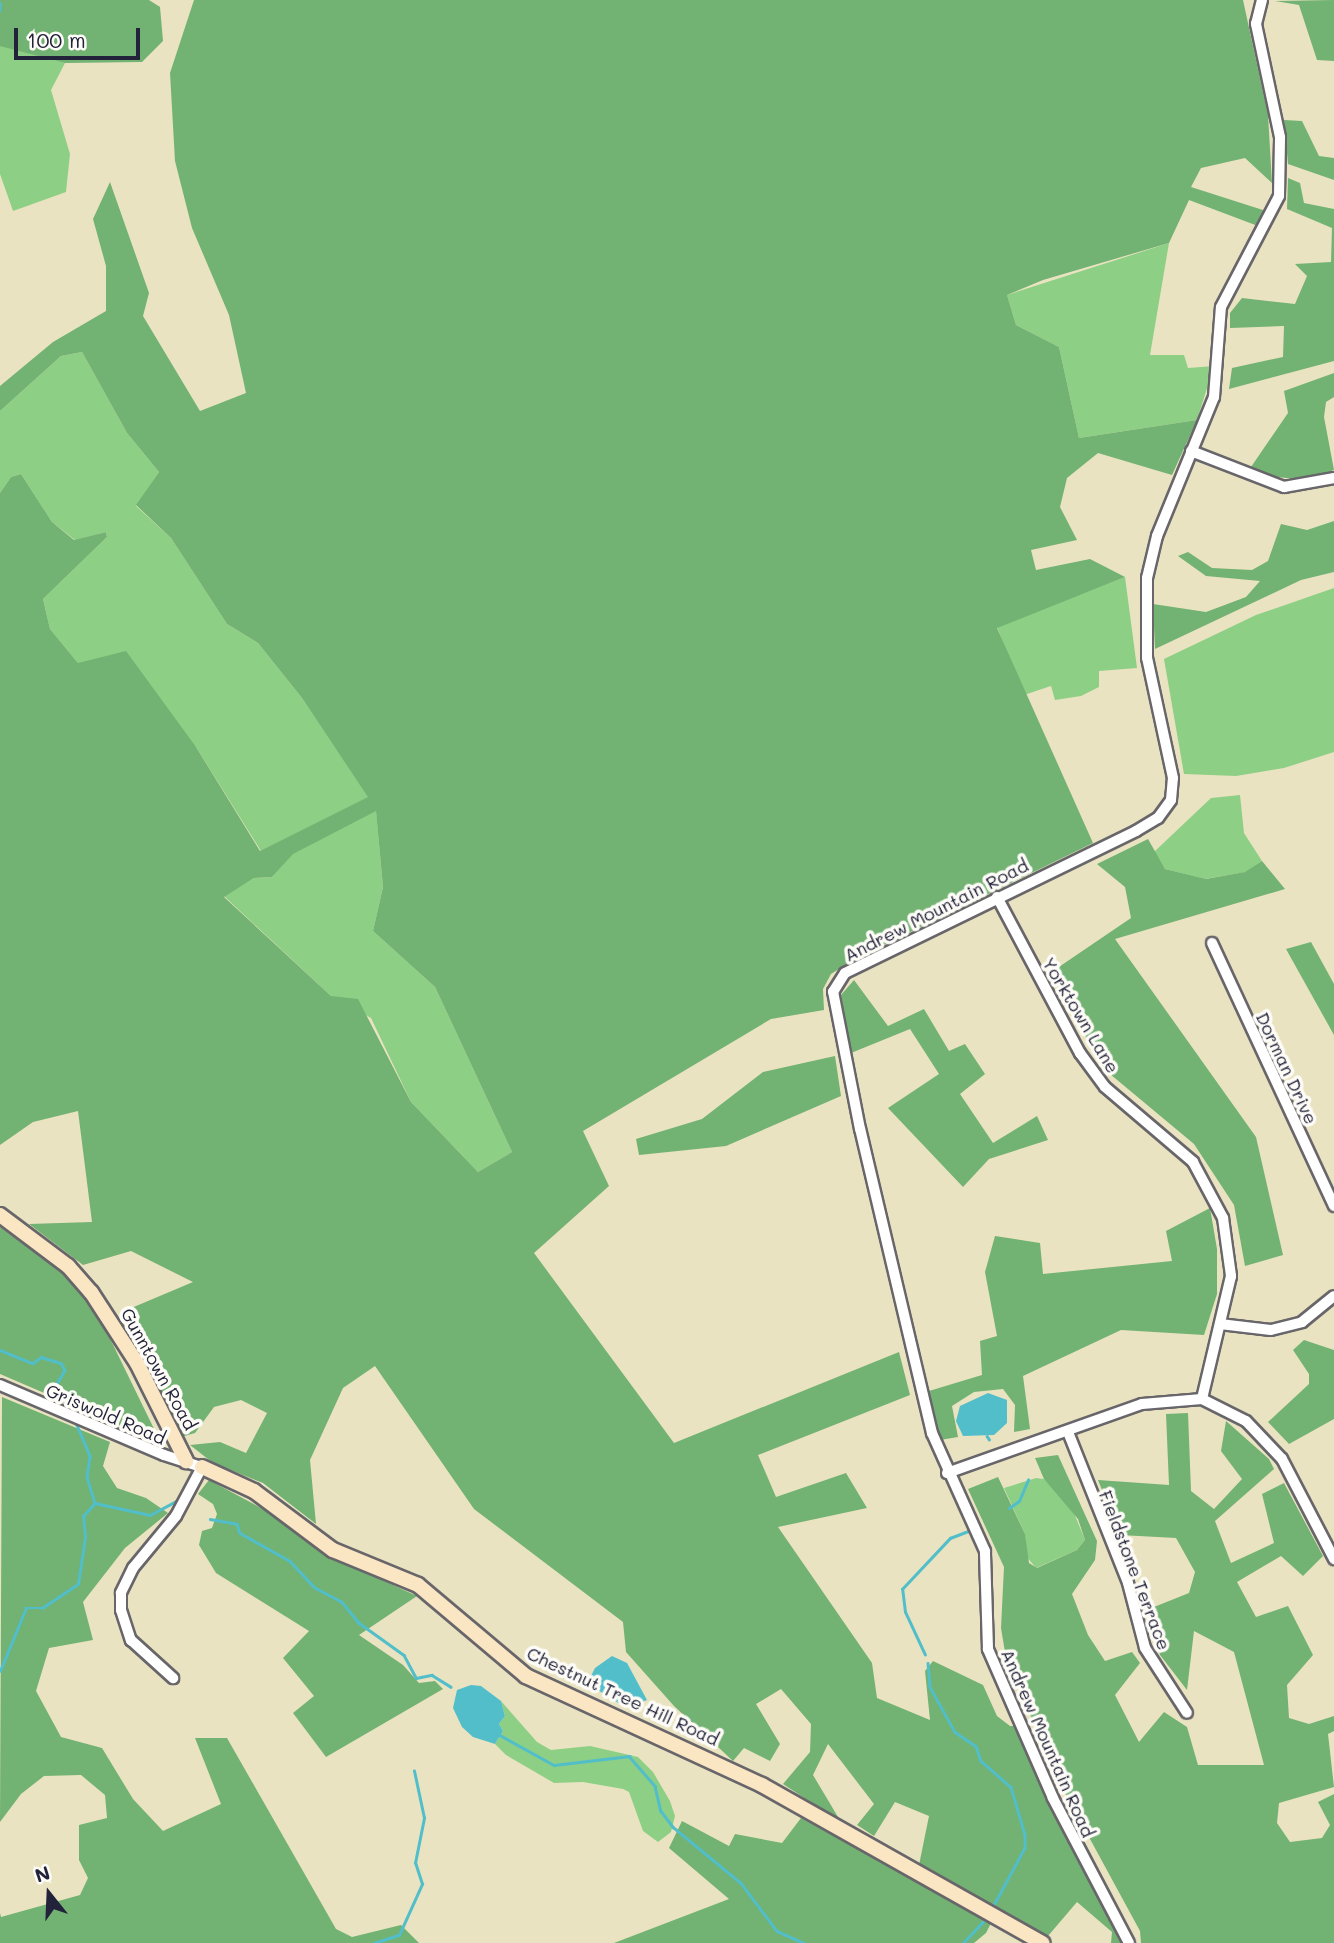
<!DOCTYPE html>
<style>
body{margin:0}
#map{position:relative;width:1334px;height:1943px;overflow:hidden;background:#eae3c1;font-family:Mali,sans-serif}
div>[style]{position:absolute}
.green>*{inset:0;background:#8ecf86}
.forest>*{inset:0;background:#72b273}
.water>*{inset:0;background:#51beca}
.stream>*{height:2.5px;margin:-1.25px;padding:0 1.25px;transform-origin:1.25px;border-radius:1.25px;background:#51beca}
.roads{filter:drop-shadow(2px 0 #68666a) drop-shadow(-2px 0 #68666a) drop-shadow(0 2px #68666a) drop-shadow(0 -2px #68666a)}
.street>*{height:10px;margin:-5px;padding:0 5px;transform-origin:5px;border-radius:5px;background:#fff}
.secondary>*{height:14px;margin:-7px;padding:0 7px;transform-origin:7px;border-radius:7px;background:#fbe6c3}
span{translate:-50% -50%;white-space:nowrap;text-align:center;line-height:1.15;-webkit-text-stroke:7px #fdfcf7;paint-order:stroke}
.street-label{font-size:18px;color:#22223b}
.north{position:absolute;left:14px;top:1859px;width:70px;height:70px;-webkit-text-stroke:5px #fdfcf7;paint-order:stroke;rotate:342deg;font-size:19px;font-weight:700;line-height:28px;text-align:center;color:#22223b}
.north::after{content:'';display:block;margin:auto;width:24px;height:32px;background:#22223b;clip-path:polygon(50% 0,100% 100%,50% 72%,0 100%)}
.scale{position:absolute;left:14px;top:28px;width:126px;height:32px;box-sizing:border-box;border:4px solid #22223b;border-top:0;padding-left:9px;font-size:21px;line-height:24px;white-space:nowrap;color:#22223b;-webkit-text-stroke:5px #fdfcf7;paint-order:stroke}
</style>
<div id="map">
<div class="green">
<div style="clip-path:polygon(0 0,15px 49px,65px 63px,51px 90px,70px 154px,66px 192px,13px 211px,0 174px)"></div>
<div style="clip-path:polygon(1169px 243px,1150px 355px,1184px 355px,1188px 368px,1214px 366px,1197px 420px,1079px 438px,1059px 347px,1016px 325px,1007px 295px)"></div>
<div style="clip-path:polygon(82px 352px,127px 433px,159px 472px,136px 506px,171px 538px,227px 624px,258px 643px,302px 698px,369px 797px,261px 851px,196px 747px,78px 663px,50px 629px,43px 599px,107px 537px,106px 532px,75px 540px,52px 522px,21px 474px,11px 477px,0 493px,0 411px,61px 356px)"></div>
<div style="clip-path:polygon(1125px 577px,1137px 668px,1099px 671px,1099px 687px,1081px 696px,1055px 700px,1051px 686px,1024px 695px,997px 627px)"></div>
<div style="clip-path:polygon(1334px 588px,1334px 752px,1284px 768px,1236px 776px,1184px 774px,1164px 659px,1256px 615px)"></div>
<div style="clip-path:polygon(1240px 795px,1244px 833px,1262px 861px,1246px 872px,1205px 879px,1165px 869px,1154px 852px,1211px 798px)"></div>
<div style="clip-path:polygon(376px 810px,383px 887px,373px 931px,435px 987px,512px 1152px,478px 1172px,411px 1102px,371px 1018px,331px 996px,224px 896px,254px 878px,272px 877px,292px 854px)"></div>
<div style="clip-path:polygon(1036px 1478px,1044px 1479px,1072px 1508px,1085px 1540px,1077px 1550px,1036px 1568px,1026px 1556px,1025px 1534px,1004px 1488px)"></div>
<div style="clip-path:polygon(501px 1701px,537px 1742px,551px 1750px,590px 1746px,638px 1757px,653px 1772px,670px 1801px,675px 1816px,671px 1832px,658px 1842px,643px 1831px,629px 1792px,623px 1789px,583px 1782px,554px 1783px,506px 1755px,495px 1744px,503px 1731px,499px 1724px,505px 1716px)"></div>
</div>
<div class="forest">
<div style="clip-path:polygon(0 0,149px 0,160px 7px,163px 41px,142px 62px,65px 63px,0 46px)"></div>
<div style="clip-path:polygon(evenodd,194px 0,1243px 0,1268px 115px,1272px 183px,1245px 158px,1201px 168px,1191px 187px,1266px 211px,1258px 226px,1189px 200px,1169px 243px,1043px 280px,1007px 295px,1016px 325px,1059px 347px,1079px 438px,1197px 420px,1172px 475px,1098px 453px,1067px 478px,1060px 507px,1077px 540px,1031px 550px,1036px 570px,1090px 559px,1125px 577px,997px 628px,1093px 843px,853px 960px,831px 974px,823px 989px,824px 1010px,771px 1019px,583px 1131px,609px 1186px,534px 1253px,674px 1443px,899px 1352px,910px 1395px,758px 1455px,776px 1497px,846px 1473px,867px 1508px,778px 1527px,872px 1663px,877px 1698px,930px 1720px,925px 1671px,933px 1661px,983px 1685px,997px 1716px,1010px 1726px,1020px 1726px,1075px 1854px,1123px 1943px,1111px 1943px,1112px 1932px,1077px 1902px,1048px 1936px,919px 1865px,929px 1816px,895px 1802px,874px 1836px,857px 1825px,874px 1804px,828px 1744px,813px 1775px,841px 1822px,783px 1784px,810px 1752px,811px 1724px,781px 1689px,756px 1704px,780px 1744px,770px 1761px,744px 1748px,733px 1761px,674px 1706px,626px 1652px,623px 1622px,474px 1509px,375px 1366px,343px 1388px,310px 1460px,316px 1524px,263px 1483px,213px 1463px,190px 1445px,220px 1442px,246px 1453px,267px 1413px,241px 1400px,214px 1407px,195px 1433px,181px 1437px,148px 1368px,129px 1309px,193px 1282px,131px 1251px,83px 1265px,29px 1224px,92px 1222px,78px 1111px,33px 1122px,0 1145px,0 493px,11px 477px,21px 474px,52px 522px,74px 540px,106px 532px,107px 537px,43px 599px,50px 629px,78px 663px,126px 651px,196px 747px,260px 851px,368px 797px,302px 698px,258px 643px,227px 624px,171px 538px,136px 505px,159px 472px,127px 433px,82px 352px,61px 356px,0 411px,0 386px,53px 342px,106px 311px,106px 266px,93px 219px,110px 182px,149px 293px,143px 316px,200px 411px,246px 393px,229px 315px,192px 228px,175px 161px,170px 73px,194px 0,376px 811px,383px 887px,373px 931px,435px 987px,512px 1152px,478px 1172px,411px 1102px,358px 999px,331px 996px,224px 897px,254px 878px,272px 877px,293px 854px,376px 811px)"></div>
<div style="clip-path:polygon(1334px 0,1334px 61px,1317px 60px,1299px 5px,1275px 1px)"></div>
<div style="clip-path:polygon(1284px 120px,1302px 121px,1319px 156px,1334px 158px,1334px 180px,1288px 164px)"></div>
<div style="clip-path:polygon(1288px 178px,1300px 183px,1304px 203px,1334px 209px,1334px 361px,1229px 389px,1232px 368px,1283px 357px,1284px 326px,1230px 328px,1230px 313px,1242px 298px,1295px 304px,1307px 276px,1295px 264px,1331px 262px,1332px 228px,1287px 209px)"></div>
<div style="clip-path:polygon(1334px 373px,1334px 397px,1326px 402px,1324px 417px,1334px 470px,1306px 480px,1268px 476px,1251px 467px,1288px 413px,1284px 391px)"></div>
<div style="clip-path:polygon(1334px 521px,1334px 572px,1301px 580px,1155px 649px,1153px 604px,1206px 612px,1246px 597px,1260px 581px,1206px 576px,1178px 556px,1188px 552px,1212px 568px,1252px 570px,1268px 561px,1281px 524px,1307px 530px)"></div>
<div style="clip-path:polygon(1148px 839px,1165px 869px,1206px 879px,1245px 872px,1262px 861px,1285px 889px,1115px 939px,1256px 1137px,1283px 1255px,1245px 1266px,1234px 1205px,1194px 1144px,1104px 1069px,1050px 973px,1131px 918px,1125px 887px,1097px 864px)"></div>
<div style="clip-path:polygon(1311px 942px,1334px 984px,1334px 1035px,1286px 949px)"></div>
<div style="clip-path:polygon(854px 980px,888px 1026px,924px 1009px,949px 1051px,965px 1044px,985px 1074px,960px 1094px,993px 1143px,1037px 1116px,1048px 1140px,989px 1159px,963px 1187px,888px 1108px,939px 1074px,910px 1029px,851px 1053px,841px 995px)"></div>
<div style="clip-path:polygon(835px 1056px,841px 1096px,726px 1146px,639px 1155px,636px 1139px,702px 1119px,763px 1072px)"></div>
<div style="clip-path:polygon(1210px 1208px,1217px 1249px,1217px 1294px,1204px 1335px,1121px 1330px,1023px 1376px,1030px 1429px,1014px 1432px,1015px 1405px,1003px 1389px,974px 1392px,952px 1406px,958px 1437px,940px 1440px,929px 1391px,982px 1375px,980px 1341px,997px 1336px,985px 1272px,995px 1236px,1040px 1243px,1043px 1274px,1172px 1261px,1166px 1231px)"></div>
<div style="clip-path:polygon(0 1227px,65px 1274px,100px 1318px,158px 1437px,149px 1438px,0 1374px)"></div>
<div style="clip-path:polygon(1304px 1340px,1334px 1350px,1334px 1419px,1289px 1444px,1268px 1422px,1309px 1384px,1309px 1374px,1293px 1350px)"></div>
<div style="clip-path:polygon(2px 1397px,110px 1442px,103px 1466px,117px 1488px,146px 1498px,168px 1513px,125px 1548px,83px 1602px,93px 1640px,49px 1648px,36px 1691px,61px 1737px,102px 1748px,133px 1799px,163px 1831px,221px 1804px,195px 1738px,227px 1738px,336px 1929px,352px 1937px,401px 1925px,419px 1943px,0 1943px,0 1913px,1px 1917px,80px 1895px,88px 1878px,79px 1860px,79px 1825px,107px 1818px,105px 1795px,81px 1775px,44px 1776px,21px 1794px,0 1822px)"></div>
<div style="clip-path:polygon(1188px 1413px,1191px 1491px,1214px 1509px,1242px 1479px,1221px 1451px,1226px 1421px,1269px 1459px,1274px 1469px,1215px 1521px,1231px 1563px,1274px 1543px,1262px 1494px,1284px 1483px,1323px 1556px,1303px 1576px,1281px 1556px,1237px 1582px,1256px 1617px,1288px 1606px,1313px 1655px,1287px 1685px,1289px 1718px,1309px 1724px,1334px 1716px,1334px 1731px,1328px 1734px,1334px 1787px,1279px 1803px,1277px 1823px,1290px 1842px,1322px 1838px,1330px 1825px,1318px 1802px,1334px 1794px,1334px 1943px,1141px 1943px,1140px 1931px,1052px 1769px,1005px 1652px,1001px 1628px,1004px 1567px,968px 1489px,998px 1477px,1025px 1534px,1029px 1563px,1037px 1568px,1077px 1550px,1085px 1540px,1078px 1519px,1044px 1479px,1035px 1458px,1058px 1455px,1097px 1541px,1095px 1560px,1072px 1594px,1088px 1635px,1105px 1661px,1132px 1652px,1140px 1663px,1115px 1695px,1139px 1742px,1164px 1712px,1187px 1727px,1198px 1765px,1264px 1765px,1234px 1652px,1194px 1631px,1187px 1690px,1160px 1655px,1149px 1609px,1189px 1593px,1195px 1572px,1176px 1538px,1120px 1535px,1098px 1480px,1169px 1485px,1166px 1414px)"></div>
<div style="clip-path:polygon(209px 1480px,272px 1514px,327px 1555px,417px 1596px,359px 1635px,403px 1665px,419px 1683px,435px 1681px,443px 1689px,326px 1757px,293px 1713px,314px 1696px,283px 1658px,309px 1631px,216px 1573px,199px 1545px,202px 1531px,212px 1528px,217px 1514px,213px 1504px,198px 1494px)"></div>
<div style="clip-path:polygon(801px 1818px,991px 1923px,986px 1933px,974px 1943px,614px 1943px,729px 1899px,669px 1848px,682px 1821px,729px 1846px,735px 1834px,782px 1843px)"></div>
</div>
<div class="water">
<div style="clip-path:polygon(988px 1393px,1007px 1400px,1007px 1423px,994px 1435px,963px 1436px,956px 1421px,960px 1406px)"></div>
<div style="clip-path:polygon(612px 1656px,627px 1663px,647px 1700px,632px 1706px,620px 1704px,593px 1687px,589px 1680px,595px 1668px)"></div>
<div style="clip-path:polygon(471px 1685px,481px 1686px,501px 1701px,505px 1716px,499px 1724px,503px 1731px,495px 1744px,473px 1737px,462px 1727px,453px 1708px,457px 1690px)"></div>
</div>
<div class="stream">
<div style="left:0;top:3px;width:7px;rotate:90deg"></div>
<div style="left:0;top:1350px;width:35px;rotate:22deg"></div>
<div style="left:33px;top:1363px;width:10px;rotate:-37deg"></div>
<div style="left:41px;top:1357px;width:21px;rotate:17deg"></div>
<div style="left:61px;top:1363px;width:8px;rotate:60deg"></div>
<div style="left:65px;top:1370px;width:16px;rotate:120deg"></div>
<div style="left:57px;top:1384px;width:23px;rotate:65deg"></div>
<div style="left:67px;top:1405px;width:10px;rotate:17deg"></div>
<div style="left:77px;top:1408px;width:7px;rotate:74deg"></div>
<div style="left:77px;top:1425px;width:34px;rotate:67deg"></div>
<div style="left:90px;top:1456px;width:21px;rotate:98deg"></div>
<div style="left:87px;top:1477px;width:27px;rotate:73deg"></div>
<div style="left:95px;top:1503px;width:56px;rotate:12.3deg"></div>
<div style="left:150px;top:1515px;width:30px;rotate:-28deg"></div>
<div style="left:987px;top:1436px;width:4px;rotate:56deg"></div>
<div style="left:1009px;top:1508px;width:12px;rotate:-35deg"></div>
<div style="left:1019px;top:1501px;width:23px;rotate:-67deg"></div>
<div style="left:210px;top:1519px;width:27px;rotate:10deg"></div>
<div style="left:237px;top:1524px;width:9px;rotate:72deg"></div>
<div style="left:240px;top:1533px;width:57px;rotate:29.2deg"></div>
<div style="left:290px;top:1561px;width:35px;rotate:47deg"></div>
<div style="left:314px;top:1587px;width:32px;rotate:28deg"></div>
<div style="left:342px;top:1602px;width:26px;rotate:51deg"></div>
<div style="left:358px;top:1622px;width:57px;rotate:35.7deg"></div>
<div style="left:404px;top:1655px;width:26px;rotate:62deg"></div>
<div style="left:416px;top:1678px;width:16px;rotate:-11deg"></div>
<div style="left:432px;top:1675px;width:22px;rotate:32deg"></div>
<div style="left:925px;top:1655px;width:47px;rotate:-114.9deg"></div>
<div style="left:905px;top:1612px;width:23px;rotate:-97deg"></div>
<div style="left:902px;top:1589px;width:70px;rotate:-46.7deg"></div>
<div style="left:950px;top:1538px;width:19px;rotate:-21deg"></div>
<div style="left:928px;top:1663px;width:24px;rotate:85deg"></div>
<div style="left:930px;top:1687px;width:51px;rotate:60.9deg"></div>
<div style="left:955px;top:1732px;width:25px;rotate:34deg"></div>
<div style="left:976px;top:1746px;width:16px;rotate:72deg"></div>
<div style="left:981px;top:1761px;width:40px;rotate:41deg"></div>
<div style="left:1011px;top:1787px;width:50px;rotate:73.7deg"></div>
<div style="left:1025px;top:1835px;width:13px;rotate:90deg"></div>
<div style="left:1025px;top:1848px;width:69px;rotate:118.4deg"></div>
<div style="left:0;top:1671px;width:68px;rotate:-67.6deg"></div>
<div style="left:26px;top:1608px;width:16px"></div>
<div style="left:42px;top:1608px;width:43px;rotate:-33.7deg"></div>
<div style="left:78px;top:1584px;width:48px;rotate:-81.5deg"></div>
<div style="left:85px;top:1537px;width:21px;rotate:-95deg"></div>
<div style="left:83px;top:1516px;width:18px;rotate:-47deg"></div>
<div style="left:498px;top:1734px;width:64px;rotate:29deg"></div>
<div style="left:554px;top:1765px;width:76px;rotate:-6.8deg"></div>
<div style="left:629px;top:1756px;width:40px;rotate:49deg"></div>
<div style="left:655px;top:1786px;width:26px;rotate:77deg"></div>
<div style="left:661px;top:1811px;width:20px;rotate:53deg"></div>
<div style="left:673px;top:1827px;width:88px;rotate:39.5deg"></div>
<div style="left:741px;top:1883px;width:60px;rotate:53.1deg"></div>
<div style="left:777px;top:1931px;width:30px;rotate:24deg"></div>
<div style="left:374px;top:1943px;width:26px;rotate:-18deg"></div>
<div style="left:399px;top:1935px;width:56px;rotate:-65.7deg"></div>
<div style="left:422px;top:1884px;width:22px;rotate:-108deg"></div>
<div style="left:415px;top:1863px;width:46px;rotate:-78.7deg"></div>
<div style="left:424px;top:1818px;width:48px;rotate:-102deg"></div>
<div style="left:963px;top:1943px;width:33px;rotate:-47deg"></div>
</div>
<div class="roads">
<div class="street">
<div style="left:1191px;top:451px;width:100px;rotate:21.2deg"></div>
<div style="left:1284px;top:487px;width:51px;rotate:-10.2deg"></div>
<div style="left:997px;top:897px;width:177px;rotate:62deg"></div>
<div style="left:1080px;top:1053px;width:42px;rotate:53.7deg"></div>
<div style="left:1105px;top:1087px;width:116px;rotate:40.4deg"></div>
<div style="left:1193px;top:1162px;width:64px;rotate:61.8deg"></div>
<div style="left:1223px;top:1218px;width:59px;rotate:82.1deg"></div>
<div style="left:1231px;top:1276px;width:126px;rotate:103.3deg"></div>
<div style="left:1212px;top:943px;width:290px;rotate:65.1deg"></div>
<div style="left:1220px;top:1324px;width:51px;rotate:6.7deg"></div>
<div style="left:1271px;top:1330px;width:32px;rotate:-14deg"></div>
<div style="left:1302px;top:1322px;width:41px;rotate:-39.1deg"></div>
<div style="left:0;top:1385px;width:178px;rotate:23.1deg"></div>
<div style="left:164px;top:1455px;width:40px;rotate:18deg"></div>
<div style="left:202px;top:1467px;width:55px;rotate:118deg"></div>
<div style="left:176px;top:1516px;width:67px;rotate:129.6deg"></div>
<div style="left:133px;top:1568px;width:28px;rotate:116deg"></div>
<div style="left:121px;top:1593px;width:17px;rotate:90deg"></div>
<div style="left:121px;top:1610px;width:32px;rotate:72deg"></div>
<div style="left:131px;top:1640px;width:57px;rotate:42.1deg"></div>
<div style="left:1068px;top:1432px;width:162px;rotate:68.3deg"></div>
<div style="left:1128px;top:1583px;width:67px;rotate:75.3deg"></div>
<div style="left:1145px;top:1648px;width:77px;rotate:57.1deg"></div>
<div style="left:947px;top:1473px;width:207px;rotate:-19.5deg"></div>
<div style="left:1142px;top:1404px;width:60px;rotate:-4.8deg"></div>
<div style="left:1202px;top:1399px;width:49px;rotate:26.6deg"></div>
<div style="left:1246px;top:1421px;width:52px;rotate:46.5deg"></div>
<div style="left:1282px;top:1459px;width:113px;rotate:62.5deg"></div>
<div style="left:1129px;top:1943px;width:164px;rotate:-117.7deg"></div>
<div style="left:1053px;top:1798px;width:163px;rotate:-113.6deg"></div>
<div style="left:988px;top:1649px;width:98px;rotate:-91.8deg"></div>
<div style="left:985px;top:1551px;width:129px;rotate:-114.2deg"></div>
<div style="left:932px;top:1433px;width:312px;rotate:-103.3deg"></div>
<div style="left:860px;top:1129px;width:140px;rotate:-101.1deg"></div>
<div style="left:833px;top:992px;width:22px;rotate:-58deg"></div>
<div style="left:845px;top:973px;width:324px;rotate:-26deg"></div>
<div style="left:1136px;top:831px;width:26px;rotate:-31deg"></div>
<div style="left:1158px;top:818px;width:22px;rotate:-54deg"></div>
<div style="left:1171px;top:800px;width:22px;rotate:-85deg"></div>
<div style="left:1173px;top:778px;width:123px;rotate:-102.2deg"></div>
<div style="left:1147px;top:658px;width:80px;rotate:-90deg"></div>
<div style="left:1147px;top:578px;width:43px;rotate:-76.6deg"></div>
<div style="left:1157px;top:536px;width:150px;rotate:-67.7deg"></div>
<div style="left:1214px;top:397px;width:90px;rotate:-85.6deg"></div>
<div style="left:1221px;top:307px;width:125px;rotate:-62.4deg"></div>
<div style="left:1279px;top:196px;width:59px;rotate:-89deg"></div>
<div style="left:1280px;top:137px;width:116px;rotate:-102deg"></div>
<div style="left:1256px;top:24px;width:25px;rotate:-76deg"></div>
</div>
<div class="secondary">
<div style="left:0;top:1215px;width:85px;rotate:36.9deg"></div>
<div style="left:68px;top:1266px;width:35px;rotate:49deg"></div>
<div style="left:91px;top:1292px;width:85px;rotate:57.1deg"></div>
<div style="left:137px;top:1363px;width:110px;rotate:63.4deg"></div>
<div style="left:202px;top:1467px;width:57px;rotate:24.8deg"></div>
<div style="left:254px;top:1491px;width:99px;rotate:36.8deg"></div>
<div style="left:333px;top:1550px;width:92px;rotate:22.4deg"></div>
<div style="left:418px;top:1585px;width:141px;rotate:40.1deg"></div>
<div style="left:526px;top:1676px;width:260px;rotate:24.8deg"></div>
<div style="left:762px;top:1785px;width:322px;rotate:29.4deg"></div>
</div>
</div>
<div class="street-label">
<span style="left:936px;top:910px;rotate:-27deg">Andrew Mountain Road</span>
<span style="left:1081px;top:1015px;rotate:59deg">Yorktown Lane</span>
<span style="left:1287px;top:1068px;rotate:65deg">Dorman Drive</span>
<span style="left:159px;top:1369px;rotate:61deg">Gunntown Road</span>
<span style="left:106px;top:1414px;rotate:23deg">Griswold Road</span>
<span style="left:1135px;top:1570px;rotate:69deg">Fieldstone Terrace</span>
<span style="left:623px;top:1696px;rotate:25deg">Chestnut Tree Hill Road</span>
<span style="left:1048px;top:1743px;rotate:66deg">Andrew Mountain Road</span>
</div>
<div class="north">N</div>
<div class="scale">100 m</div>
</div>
